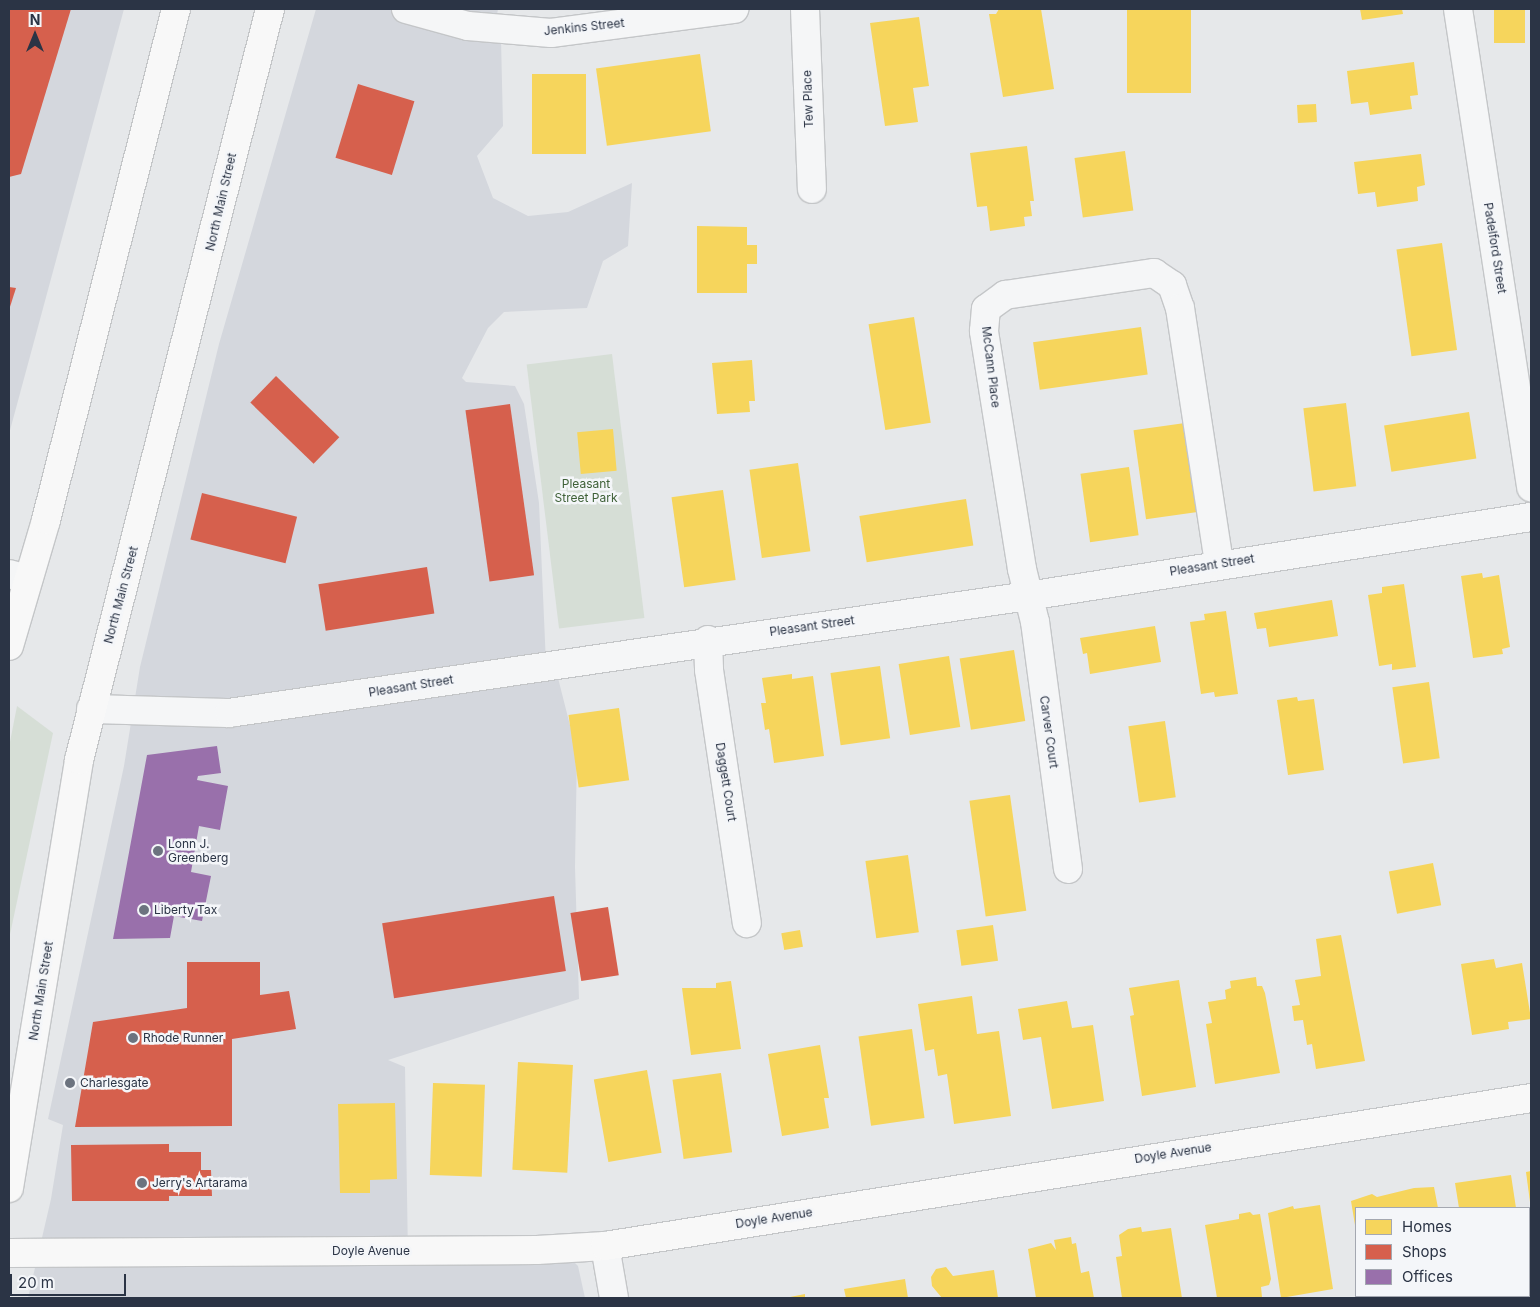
<!DOCTYPE html>
<style>
body{margin:0}
#map{position:relative;width:1540px;height:1307px;overflow:hidden;background:#e6e8ea;font-family:Inter,sans-serif}
div>[style]{position:absolute}
.built>*{inset:0;background:#d4d7dd}
.green>*{inset:0;background:#d6ded6;transform-origin:0 0}
.homes>*{inset:0;background:#f6d55c;transform-origin:0 0}
.shops>*{inset:0;background:#d6604d;transform-origin:0 0}
.offices>*{inset:0;background:#9970ab}
.roads{filter:drop-shadow(1px 0 #c4c6c8) drop-shadow(-1px 0 #c4c6c8) drop-shadow(0 1px #c4c6c8) drop-shadow(0 -1px #c4c6c8)}
.street>*{height:28px;margin:-14px;padding:0 14px;transform-origin:14px;border-radius:14px;background:#f5f6f7}
.secondary>*{height:28px;margin:-14px;padding:0 14px;transform-origin:14px;border-radius:14px;background:#f8f8f8}
.primary>*{height:28px;margin:-14px;padding:0 14px;transform-origin:14px;border-radius:14px;background:#f8f8f8}
.dots>*{width:14px;height:14px;translate:-50% -50%;box-sizing:border-box;border:2px solid #f4f6f9;border-radius:50%}
span{translate:-50% -50%;white-space:nowrap;text-align:center;line-height:1.15;-webkit-text-stroke:5px #f4f6f9;paint-order:stroke}
.street-label{font-size:12px;color:#2b3445}
.park-label{font-size:12px;color:#3f6138}
.poi-label{font-size:12px;color:#2b3445}
.left{translate:0 -50%;text-align:left}
.frame{position:absolute;inset:0;border:10px solid #2b3445;pointer-events:none}
.legend{position:absolute;left:1355px;top:1207px;width:175px;height:90px;box-sizing:border-box;background:#f4f6f9;border:1px solid #a4a8b1;margin:0;padding:6px 9px;list-style:none;font-size:15px;color:#2b3445}
.legend li{display:flex;align-items:center;gap:10px;height:25px}
.legend b{width:25px;border:1px solid #a4a8b1}
.north{position:absolute;left:10px;top:10px;width:50px;height:50px;-webkit-text-stroke:4px #f4f6f9;paint-order:stroke;rotate:0deg;font-size:14px;font-weight:700;line-height:20px;text-align:center;color:#2b3445}
.north::after{content:'';display:block;margin:auto;width:18px;height:22px;background:#2b3445;clip-path:polygon(50% 0,100% 100%,50% 72%,0 100%)}
.scale{position:absolute;left:10px;top:1274px;width:116px;height:22px;box-sizing:border-box;border:2px solid #2b3445;border-top:0;padding-left:6px;font-size:15px;line-height:18px;white-space:nowrap;color:#2b3445;-webkit-text-stroke:4px #f4f6f9;paint-order:stroke}
</style>
<div id="map">
<div class="built">
<div style="clip-path:polygon(9px 9px,124px 9px,9px 434px)"></div>
<div style="clip-path:polygon(316px 9px,498px 9px,494px 32px,501px 39px,503px 126px,477px 156px,493px 198px,528px 216px,568px 212px,632px 183px,628px 246px,603px 261px,587px 308px,504px 312px,488px 328px,462px 378px,466px 382px,515px 386px,524px 404px,539px 503px,546px 664px,557px 674px,577px 753px,575px 867px,579px 999px,388px 1060px,405px 1067px,408px 1257px,569px 1257px,578px 1266px,585px 1298px,28px 1298px,51px 1199px,63px 1125px,48px 1119px,124px 766px,140px 667px,219px 344px)"></div>
</div>
<div class="green">
<div style="left:612px;top:354px;width:266px;height:86px;rotate:83deg"></div>
<div style="clip-path:polygon(17px 706px,53px 733px,9px 939px,9px 747px)"></div>
</div>
<div class="homes">
<div style="clip-path:polygon(999px 9px,1041px 9px,1054px 89px,1003px 97px,989px 14px,996px 14px)"></div>
<div style="left:1127px;top:9px;width:64px;height:84px"></div>
<div style="clip-path:polygon(1360px 9px,1402px 9px,1403px 14px,1362px 20px)"></div>
<div style="left:1494px;top:9px;width:31px;height:34px"></div>
<div style="clip-path:polygon(919px 17px,929px 86px,913px 88px,918px 122px,885px 126px,870px 23px)"></div>
<div style="left:700px;top:54px;width:78px;height:105px;rotate:82deg"></div>
<div style="clip-path:polygon(1414px 62px,1418px 95px,1410px 96px,1412px 109px,1370px 115px,1368px 102px,1351px 104px,1347px 71px)"></div>
<div style="left:532px;top:74px;width:54px;height:80px"></div>
<div style="left:1316px;top:104px;width:18px;height:19px;rotate:87deg"></div>
<div style="clip-path:polygon(1027px 146px,1034px 201px,1030px 201px,1032px 216px,1024px 217px,1025px 226px,990px 231px,987px 206px,977px 207px,970px 153px)"></div>
<div style="left:1125px;top:151px;width:60px;height:51px;rotate:82deg"></div>
<div style="clip-path:polygon(1421px 154px,1425px 185px,1417px 187px,1418px 201px,1377px 207px,1375px 192px,1358px 194px,1354px 162px)"></div>
<div style="clip-path:polygon(697px 226px,747px 227px,747px 245px,757px 245px,757px 264px,747px 264px,747px 293px,697px 293px)"></div>
<div style="left:1442px;top:243px;width:108px;height:46px;rotate:82deg"></div>
<div style="left:914px;top:317px;width:107px;height:46px;rotate:81deg"></div>
<div style="left:1141px;top:327px;width:48px;height:109px;rotate:82deg"></div>
<div style="clip-path:polygon(752px 360px,755px 401px,749px 401px,750px 412px,717px 414px,712px 363px)"></div>
<div style="left:1346px;top:403px;width:84px;height:43px;rotate:83deg"></div>
<div style="left:1469px;top:412px;width:47px;height:86px;rotate:81deg"></div>
<div style="left:1185px;top:423px;width:90px;height:52px;rotate:82deg"></div>
<div style="left:613px;top:429px;width:42px;height:36px;rotate:85deg"></div>
<div style="left:798px;top:463px;width:89px;height:49px;rotate:82deg"></div>
<div style="left:1129px;top:467px;width:69px;height:49px;rotate:82deg"></div>
<div style="left:723px;top:490px;width:91px;height:52px;rotate:82deg"></div>
<div style="left:966px;top:499px;width:47px;height:108px;rotate:81deg"></div>
<div style="clip-path:polygon(1482px 573px,1483px 578px,1499px 575px,1510px 647px,1502px 649px,1503px 654px,1473px 658px,1461px 576px)"></div>
<div style="clip-path:polygon(1404px 584px,1416px 667px,1392px 670px,1392px 664px,1379px 666px,1368px 595px,1382px 593px,1382px 587px)"></div>
<div style="clip-path:polygon(1332px 600px,1338px 636px,1269px 647px,1266px 628px,1257px 629px,1254px 613px)"></div>
<div style="clip-path:polygon(1226px 611px,1238px 694px,1215px 697px,1214px 692px,1201px 694px,1190px 622px,1205px 620px,1204px 614px)"></div>
<div style="clip-path:polygon(1155px 626px,1161px 662px,1090px 674px,1087px 653px,1083px 654px,1080px 638px)"></div>
<div style="left:1014px;top:650px;width:72px;height:55px;rotate:81deg"></div>
<div style="left:949px;top:656px;width:72px;height:51px;rotate:81deg"></div>
<div style="left:880px;top:666px;width:73px;height:50px;rotate:82deg"></div>
<div style="clip-path:polygon(792px 674px,792px 679px,813px 676px,824px 756px,774px 763px,769px 729px,765px 730px,761px 703px,766px 703px,762px 678px)"></div>
<div style="left:1429px;top:682px;width:77px;height:37px;rotate:82deg"></div>
<div style="clip-path:polygon(1297px 697px,1298px 701px,1314px 699px,1324px 770px,1288px 775px,1277px 700px)"></div>
<div style="left:619px;top:708px;width:73px;height:51px;rotate:82deg"></div>
<div style="left:1165px;top:721px;width:77px;height:37px;rotate:82deg"></div>
<div style="left:1010px;top:795px;width:117px;height:41px;rotate:82deg"></div>
<div style="left:908px;top:855px;width:78px;height:43px;rotate:82deg"></div>
<div style="left:1433px;top:863px;width:43px;height:45px;rotate:79deg"></div>
<div style="left:993px;top:925px;width:36px;height:37px;rotate:82deg"></div>
<div style="left:800px;top:930px;width:17px;height:19px;rotate:80deg"></div>
<div style="clip-path:polygon(1341px 935px,1365px 1061px,1316px 1069px,1312px 1044px,1307px 1045px,1303px 1020px,1294px 1021px,1292px 1006px,1300px 1005px,1295px 980px,1321px 976px,1316px 939px)"></div>
<div style="clip-path:polygon(1494px 959px,1496px 968px,1522px 963px,1531px 1019px,1508px 1022px,1509px 1029px,1472px 1035px,1461px 964px)"></div>
<div style="clip-path:polygon(1256px 977px,1257px 986px,1262px 986px,1265px 993px,1280px 1073px,1215px 1084px,1206px 1024px,1212px 1023px,1208px 1002px,1226px 999px,1225px 990px,1231px 988px,1230px 981px)"></div>
<div style="clip-path:polygon(1179px 980px,1196px 1087px,1142px 1096px,1130px 1016px,1134px 1015px,1129px 988px)"></div>
<div style="clip-path:polygon(731px 981px,741px 1049px,691px 1055px,682px 988px,716px 988px,716px 983px)"></div>
<div style="clip-path:polygon(972px 996px,977px 1034px,999px 1031px,1011px 1116px,954px 1124px,947px 1074px,938px 1076px,934px 1049px,925px 1051px,918px 1004px)"></div>
<div style="clip-path:polygon(1067px 1001px,1072px 1028px,1093px 1025px,1104px 1101px,1052px 1109px,1041px 1037px,1023px 1040px,1018px 1009px)"></div>
<div style="left:912px;top:1029px;width:90px;height:54px;rotate:82deg"></div>
<div style="clip-path:polygon(820px 1045px,829px 1098px,824px 1098px,829px 1128px,782px 1136px,768px 1054px)"></div>
<div style="left:518px;top:1062px;width:55px;height:108px;rotate:3deg"></div>
<div style="left:647px;top:1070px;width:84px;height:54px;rotate:80deg"></div>
<div style="left:721px;top:1073px;width:80px;height:49px;rotate:82deg"></div>
<div style="left:433px;top:1083px;width:52px;height:92px;rotate:2deg"></div>
<div style="clip-path:polygon(395px 1103px,397px 1179px,370px 1180px,370px 1193px,340px 1193px,338px 1104px)"></div>
<div style="clip-path:polygon(1531px 1171px,1531px 1202px,1530px 1202px,1526px 1172px)"></div>
<div style="clip-path:polygon(1511px 1175px,1516px 1208px,1459px 1208px,1455px 1183px)"></div>
<div style="clip-path:polygon(1434px 1187px,1438px 1208px,1356px 1208px,1355px 1225px,1351px 1201px,1372px 1194px,1377px 1197px,1414px 1188px)"></div>
<div style="clip-path:polygon(1320px 1205px,1333px 1289px,1281px 1298px,1268px 1213px,1293px 1206px,1294px 1209px)"></div>
<div style="clip-path:polygon(1250px 1212px,1253px 1215px,1260px 1214px,1271px 1279px,1269px 1285px,1261px 1287px,1262px 1297px,1269px 1298px,1217px 1298px,1205px 1225px,1239px 1219px,1239px 1214px)"></div>
<div style="clip-path:polygon(1141px 1227px,1142px 1232px,1171px 1228px,1182px 1298px,1122px 1298px,1116px 1257px,1122px 1256px,1119px 1235px,1128px 1229px)"></div>
<div style="clip-path:polygon(1071px 1237px,1072px 1244px,1076px 1243px,1081px 1273px,1089px 1271px,1094px 1298px,1036px 1298px,1028px 1249px,1051px 1243px,1056px 1250px,1054px 1240px)"></div>
<div style="clip-path:polygon(946px 1267px,953px 1276px,994px 1270px,998px 1298px,942px 1298px,932px 1286px,931px 1277px,936px 1269px)"></div>
<div style="clip-path:polygon(905px 1279px,908px 1298px,846px 1298px,844px 1289px)"></div>
<div style="clip-path:polygon(805px 1294px,805px 1298px,790px 1298px,790px 1297px)"></div>
</div>
<div class="shops">
<div style="clip-path:polygon(9px 9px,71px 9px,21px 174px,9px 177px)"></div>
<div style="left:358px;top:84px;width:59px;height:77px;rotate:17deg"></div>
<div style="clip-path:polygon(9px 287px,16px 288px,9px 310px)"></div>
<div style="left:276px;top:376px;width:88px;height:37px;rotate:44deg"></div>
<div style="left:510px;top:404px;width:173px;height:45px;rotate:82deg"></div>
<div style="left:202px;top:493px;width:98px;height:48px;rotate:14deg"></div>
<div style="left:427px;top:567px;width:47px;height:110px;rotate:81deg"></div>
<div style="left:554px;top:896px;width:76px;height:174px;rotate:81deg"></div>
<div style="left:608px;top:907px;width:69px;height:38px;rotate:81deg"></div>
<div style="clip-path:polygon(187px 962px,260px 962px,260px 995px,289px 991px,296px 1029px,232px 1039px,232px 1126px,75px 1127px,93px 1022px,187px 1008px)"></div>
<div style="clip-path:polygon(169px 1144px,169px 1152px,201px 1152px,201px 1170px,211px 1170px,212px 1196px,169px 1196px,169px 1201px,72px 1201px,71px 1145px)"></div>
</div>
<div class="offices">
<div style="clip-path:polygon(217px 746px,221px 773px,198px 776px,197px 780px,228px 786px,220px 830px,199px 826px,191px 872px,211px 876px,202px 921px,174px 916px,170px 938px,113px 939px,147px 755px)"></div>
</div>
<div class="roads">
<div class="street">
<div style="left:406px;top:9px;width:64px;rotate:15.3deg"></div>
<div style="left:468px;top:26px;width:83px;rotate:4.8deg"></div>
<div style="left:551px;top:33px;width:185px;rotate:-7.5deg"></div>
<div style="left:805px;top:9px;width:180px;rotate:87.8deg"></div>
<div style="left:1458px;top:9px;width:484px;rotate:81.3deg"></div>
<div style="left:9px;top:574px;width:20px;rotate:15deg"></div>
<div style="left:708px;top:640px;width:30px;rotate:88deg"></div>
<div style="left:709px;top:670px;width:256px;rotate:81.5deg"></div>
<div style="left:91px;top:709px;width:138px;rotate:1.7deg"></div>
<div style="left:229px;top:713px;width:808px;rotate:-8.33deg"></div>
<div style="left:1028px;top:596px;width:509px;rotate:-8.93deg"></div>
<div style="left:1068px;top:869px;width:249px;rotate:-97.6deg"></div>
<div style="left:1035px;top:622px;width:55px;rotate:-103.8deg"></div>
<div style="left:1022px;top:569px;width:241px;rotate:-99.1deg"></div>
<div style="left:984px;top:331px;width:22px;rotate:-85deg"></div>
<div style="left:986px;top:309px;width:24px;rotate:-36deg"></div>
<div style="left:1005px;top:295px;width:151px;rotate:-8.4deg"></div>
<div style="left:1154px;top:273px;width:22px;rotate:34deg"></div>
<div style="left:1172px;top:285px;width:24px;rotate:71deg"></div>
<div style="left:1180px;top:308px;width:259px;rotate:81.3deg"></div>
<div style="left:605px;top:1246px;width:53px;rotate:80.2deg"></div>
</div>
<div class="secondary">
<div style="left:9px;top:1253px;width:528px;rotate:-0.33deg"></div>
<div style="left:537px;top:1250px;width:68px;rotate:-3.4deg"></div>
<div style="left:605px;top:1246px;width:938px;rotate:-9.08deg"></div>
</div>
<div class="primary">
<div style="left:9px;top:646px;width:131px;rotate:-73.6deg"></div>
<div style="left:46px;top:520px;width:527px;rotate:-75.73deg"></div>
<div style="left:9px;top:1188px;width:434px;rotate:-80.7deg"></div>
<div style="left:79px;top:760px;width:775px;rotate:-75.73deg"></div>
</div>
</div>
<div class="dots">
<div style="left:158px;top:851px;background:#6c737f"></div>
<div style="left:144px;top:910px;background:#6c737f"></div>
<div style="left:133px;top:1038px;background:#6c737f"></div>
<div style="left:70px;top:1083px;background:#6c737f"></div>
<div style="left:142px;top:1183px;background:#6c737f"></div>
</div>
<div class="street-label">
<span style="left:584px;top:27px;rotate:-6deg">Jenkins Street</span>
<span style="left:808px;top:99px;rotate:-92deg">Tew Place</span>
<span style="left:221px;top:202px;rotate:-77deg">North Main Street</span>
<span style="left:1495px;top:248px;rotate:81deg">Padelford Street</span>
<span style="left:991px;top:367px;rotate:83deg">McCann Place</span>
<span style="left:1212px;top:565px;rotate:-9deg">Pleasant Street</span>
<span style="left:121px;top:595px;rotate:-75deg">North Main Street</span>
<span style="left:812px;top:626px;rotate:-8deg">Pleasant Street</span>
<span style="left:411px;top:686px;rotate:-9deg">Pleasant Street</span>
<span style="left:1049px;top:732px;rotate:82deg">Carver Court</span>
<span style="left:726px;top:782px;rotate:81deg">Daggett Court</span>
<span style="left:41px;top:991px;rotate:-81deg">North Main Street</span>
<span style="left:1173px;top:1153px;rotate:-9deg">Doyle Avenue</span>
<span style="left:774px;top:1218px;rotate:-9deg">Doyle Avenue</span>
<span style="left:371px;top:1251px">Doyle Avenue</span>
</div>
<div class="park-label">
<span style="left:586px;top:491px">Pleasant<br>Street Park</span>
</div>
<div class="poi-label">
<span class="left" style="left:168px;top:851px">Lonn J.<br>Greenberg</span>
<span class="left" style="left:154px;top:910px">Liberty Tax</span>
<span class="left" style="left:143px;top:1038px">Rhode Runner</span>
<span class="left" style="left:80px;top:1083px">Charlesgate</span>
<span class="left" style="left:152px;top:1183px">Jerry's Artarama</span>
</div>
<div class="frame"></div>
<ul class="legend">
<li><b style="height:14px;background:#f6d55c"></b>Homes</li>
<li><b style="height:14px;background:#d6604d"></b>Shops</li>
<li><b style="height:14px;background:#9970ab"></b>Offices</li>
</ul>
<div class="north">N</div>
<div class="scale">20 m</div>
</div>
